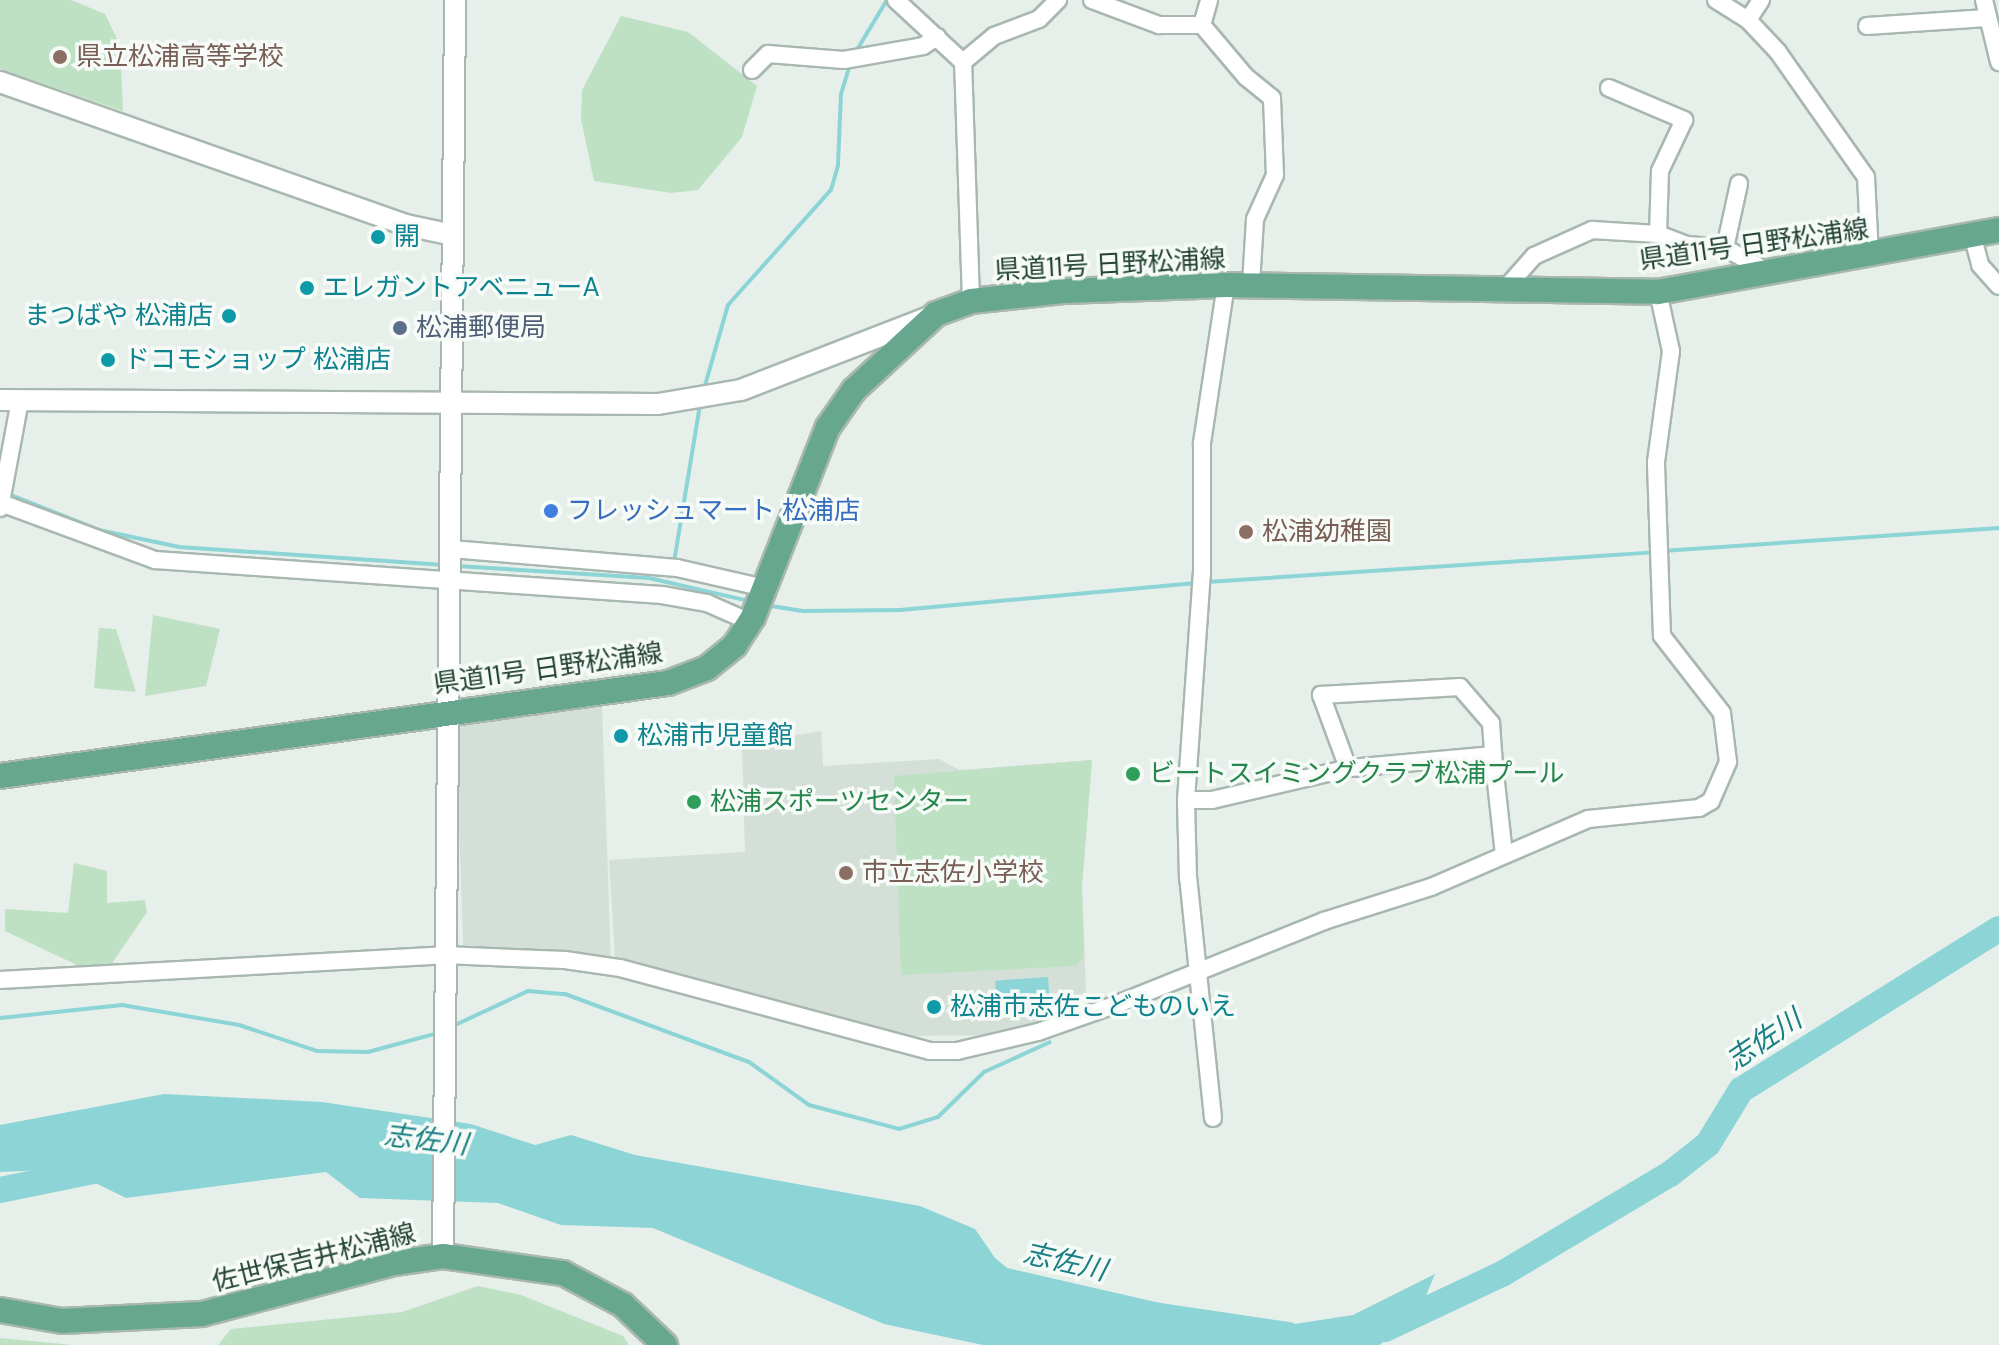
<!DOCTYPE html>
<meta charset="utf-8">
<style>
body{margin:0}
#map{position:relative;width:1999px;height:1345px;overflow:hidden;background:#e6efea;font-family:"DM Sans","Noto Sans JP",sans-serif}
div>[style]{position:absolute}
.built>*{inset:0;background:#d4dfd8;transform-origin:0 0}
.green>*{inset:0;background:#bee1c3}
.water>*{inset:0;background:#8cd4d6;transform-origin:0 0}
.stream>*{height:4px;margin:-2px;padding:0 2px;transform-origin:2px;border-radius:2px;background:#8cd4d6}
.river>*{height:26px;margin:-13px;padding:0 13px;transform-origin:13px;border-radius:13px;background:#8cd4d6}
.roads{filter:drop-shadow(2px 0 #a8b8b0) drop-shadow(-2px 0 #a8b8b0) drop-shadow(0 2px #a8b8b0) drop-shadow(0 -2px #a8b8b0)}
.minor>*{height:16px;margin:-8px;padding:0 8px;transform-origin:8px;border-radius:8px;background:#fff}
.tertiary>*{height:20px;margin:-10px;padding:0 10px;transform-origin:10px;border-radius:10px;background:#fff}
.primary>*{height:24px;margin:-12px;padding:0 12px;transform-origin:12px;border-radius:12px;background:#68a78f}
.dots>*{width:22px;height:22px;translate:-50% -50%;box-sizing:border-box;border:4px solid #f7fbf8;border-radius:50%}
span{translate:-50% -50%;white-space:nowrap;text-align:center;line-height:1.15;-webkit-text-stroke:7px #f7fbf8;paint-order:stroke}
.education-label{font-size:26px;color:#785e54}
.left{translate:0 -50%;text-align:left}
.culture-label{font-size:26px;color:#0d838f}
.right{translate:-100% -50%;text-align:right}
.street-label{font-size:26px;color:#234336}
.service-label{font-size:26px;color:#4e5e75}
.shop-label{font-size:26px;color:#366cbe}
.leisure-label{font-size:26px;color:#27864d}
.water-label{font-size:28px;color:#197f83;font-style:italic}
</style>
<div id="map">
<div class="built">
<div style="left:602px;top:706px;width:250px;height:147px;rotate:88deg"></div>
<div style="clip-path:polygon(821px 731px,823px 766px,939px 759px,960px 770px,1092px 760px,1082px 886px,1086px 993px,1061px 1017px,988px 1035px,916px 1036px,878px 1031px,615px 957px,609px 860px,745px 852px,742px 744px)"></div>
</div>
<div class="green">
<div style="clip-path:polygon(0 0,71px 0,105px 14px,120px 45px,123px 111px,0 69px)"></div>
<div style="clip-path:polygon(621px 16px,688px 32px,757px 86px,742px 137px,698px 190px,671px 193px,594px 181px,581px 119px,582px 90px)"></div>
<div style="clip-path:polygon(153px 615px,220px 629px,206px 686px,145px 696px)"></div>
<div style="clip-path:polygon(99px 628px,116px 629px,136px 692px,94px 688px)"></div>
<div style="clip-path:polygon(1092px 760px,1082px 886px,1084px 956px,1076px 966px,901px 975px,894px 776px)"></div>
<div style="clip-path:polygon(74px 863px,107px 871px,107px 903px,145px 900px,147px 912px,110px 966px,79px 966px,5px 931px,5px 909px,68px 913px)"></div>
<div style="clip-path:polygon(478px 1286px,521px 1295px,623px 1336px,629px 1345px,218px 1345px,231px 1329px,402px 1312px)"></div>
<div style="clip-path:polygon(0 1338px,32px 1341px,73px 1345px,0 1345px)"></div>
</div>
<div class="water">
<div style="left:1048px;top:977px;width:30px;height:53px;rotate:86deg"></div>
<div style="clip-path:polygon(164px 1094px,322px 1102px,471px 1124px,535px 1145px,571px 1135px,635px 1155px,920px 1206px,975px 1229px,995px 1258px,1046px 1300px,1118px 1317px,1236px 1333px,1353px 1315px,1435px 1274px,1415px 1322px,1379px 1345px,983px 1345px,884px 1324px,653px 1228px,561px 1225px,498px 1203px,360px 1198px,326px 1172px,126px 1198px,67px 1169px,0 1172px,0 1125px)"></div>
</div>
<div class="stream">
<div style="left:855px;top:53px;width:62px;rotate:-58.9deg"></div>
<div style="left:704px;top:389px;width:87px;rotate:-74.1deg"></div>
<div style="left:728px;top:305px;width:154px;rotate:-48.2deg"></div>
<div style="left:831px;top:190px;width:26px;rotate:-74deg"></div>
<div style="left:838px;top:165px;width:71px;rotate:-87.6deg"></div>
<div style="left:841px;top:94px;width:31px;rotate:-73deg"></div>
<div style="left:6px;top:493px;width:100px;rotate:21.7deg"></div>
<div style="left:99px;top:530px;width:82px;rotate:12deg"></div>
<div style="left:179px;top:547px;width:266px;rotate:3.9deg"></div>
<div style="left:1662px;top:551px;width:338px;rotate:-3.9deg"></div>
<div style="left:674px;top:562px;width:159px;rotate:-80.6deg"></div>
<div style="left:457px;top:566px;width:192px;rotate:3.6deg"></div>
<div style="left:649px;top:578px;width:103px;rotate:13deg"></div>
<div style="left:1207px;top:582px;width:447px;rotate:-3.8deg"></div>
<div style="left:765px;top:605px;width:38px;rotate:9deg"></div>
<div style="left:803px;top:611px;width:97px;rotate:-0.6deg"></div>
<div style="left:900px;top:610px;width:300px;rotate:-5.2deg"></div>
<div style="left:0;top:1018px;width:123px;rotate:-6.1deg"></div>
<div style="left:122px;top:1005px;width:119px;rotate:9.7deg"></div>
<div style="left:239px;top:1025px;width:82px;rotate:18.4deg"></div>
<div style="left:317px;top:1051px;width:51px;rotate:1.1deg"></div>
<div style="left:368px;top:1052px;width:73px;rotate:-15.2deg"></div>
<div style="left:453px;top:1026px;width:83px;rotate:-25deg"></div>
<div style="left:528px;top:991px;width:37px;rotate:5deg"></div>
<div style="left:565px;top:994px;width:196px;rotate:20.3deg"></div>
<div style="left:749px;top:1062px;width:74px;rotate:35.6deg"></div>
<div style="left:809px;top:1105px;width:93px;rotate:14.9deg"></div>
<div style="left:899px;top:1129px;width:41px;rotate:-17.1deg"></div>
<div style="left:938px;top:1117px;width:64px;rotate:-44.4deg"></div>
<div style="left:984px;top:1072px;width:72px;rotate:-24.4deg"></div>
</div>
<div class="river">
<div style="left:0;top:1190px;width:115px;rotate:-11.5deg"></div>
<div style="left:997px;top:1279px;width:161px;rotate:12.9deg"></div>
<div style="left:1154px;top:1315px;width:135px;rotate:8.5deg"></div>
<div style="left:1385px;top:1329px;width:129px;rotate:-25.2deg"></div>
<div style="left:1502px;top:1274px;width:196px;rotate:-30.8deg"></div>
<div style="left:1670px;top:1174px;width:48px;rotate:-38.3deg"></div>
<div style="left:1708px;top:1144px;width:63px;rotate:-58.6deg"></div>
<div style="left:1741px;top:1090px;width:304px;rotate:-32deg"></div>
</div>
<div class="roads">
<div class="minor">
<div style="left:896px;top:0;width:91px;rotate:42.8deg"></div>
<div style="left:1092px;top:0;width:72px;rotate:20.5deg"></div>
<div style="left:1159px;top:25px;width:43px"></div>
<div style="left:1202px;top:25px;width:68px;rotate:49.8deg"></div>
<div style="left:1246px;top:77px;width:33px;rotate:39deg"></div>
<div style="left:1272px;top:98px;width:77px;rotate:87.8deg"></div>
<div style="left:1275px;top:175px;width:48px;rotate:114.4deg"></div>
<div style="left:1255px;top:219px;width:66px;rotate:93.5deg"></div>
<div style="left:1716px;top:0;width:38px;rotate:32deg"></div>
<div style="left:1748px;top:20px;width:44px;rotate:46.8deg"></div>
<div style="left:1778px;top:52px;width:153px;rotate:54.9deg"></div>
<div style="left:1866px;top:177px;width:80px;rotate:87.1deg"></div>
<div style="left:1984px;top:0;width:64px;rotate:76.4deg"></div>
<div style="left:1748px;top:20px;width:24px;rotate:-57deg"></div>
<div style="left:1202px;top:25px;width:26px;rotate:-74deg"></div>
<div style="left:1867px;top:26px;width:120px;rotate:-3.8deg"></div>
<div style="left:752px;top:70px;width:23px;rotate:-45deg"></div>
<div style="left:768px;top:54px;width:76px;rotate:4.5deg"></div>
<div style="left:844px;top:60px;width:80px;rotate:-10deg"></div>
<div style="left:923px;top:46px;width:17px;rotate:-33deg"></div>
<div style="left:1609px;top:88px;width:82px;rotate:23.1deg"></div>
<div style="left:1684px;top:120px;width:56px;rotate:115.2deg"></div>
<div style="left:1660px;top:171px;width:63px;rotate:91.8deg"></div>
<div style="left:1973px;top:238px;width:28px;rotate:75deg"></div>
<div style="left:1980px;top:265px;width:28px;rotate:48deg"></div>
<div style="left:1725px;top:248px;width:66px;rotate:-77.7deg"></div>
<div style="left:1505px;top:289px;width:44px;rotate:-48.7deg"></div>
<div style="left:1534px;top:256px;width:64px;rotate:-24.1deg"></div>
<div style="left:1592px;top:230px;width:66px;rotate:3.5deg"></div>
<div style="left:1658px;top:234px;width:30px;rotate:21deg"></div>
<div style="left:1686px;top:245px;width:39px;rotate:4deg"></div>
<div style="left:1725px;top:248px;width:51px;rotate:29.1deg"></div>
<div style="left:971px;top:301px;width:239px;rotate:-91.9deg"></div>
<div style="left:963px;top:62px;width:40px;rotate:-40deg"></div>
<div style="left:994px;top:36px;width:48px;rotate:-20.7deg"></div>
<div style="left:1039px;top:19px;width:27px;rotate:-45deg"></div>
<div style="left:1px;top:503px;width:164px;rotate:20.3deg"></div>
<div style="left:155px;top:560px;width:508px;rotate:3.95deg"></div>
<div style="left:662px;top:595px;width:46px;rotate:10.1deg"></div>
<div style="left:707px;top:603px;width:47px;rotate:23.8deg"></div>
<div style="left:0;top:508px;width:110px;rotate:-79.5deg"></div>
<div style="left:451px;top:549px;width:227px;rotate:4.8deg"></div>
<div style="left:677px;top:568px;width:90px;rotate:12.8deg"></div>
<div style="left:1348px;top:768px;width:78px;rotate:-110.3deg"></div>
<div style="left:1321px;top:695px;width:139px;rotate:-3.3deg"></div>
<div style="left:1460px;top:687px;width:48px;rotate:49.3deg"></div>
<div style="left:1491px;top:723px;width:32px;rotate:86deg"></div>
<div style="left:1186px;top:800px;width:26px"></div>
<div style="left:1212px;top:800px;width:142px;rotate:-13.1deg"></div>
<div style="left:1350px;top:768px;width:144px;rotate:-5.2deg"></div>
<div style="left:1493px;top:755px;width:100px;rotate:83.7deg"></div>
<div style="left:0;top:980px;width:445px;rotate:-3.2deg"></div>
<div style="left:444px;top:955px;width:121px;rotate:2.4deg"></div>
<div style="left:565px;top:960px;width:56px;rotate:8.3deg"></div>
<div style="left:620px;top:968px;width:321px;rotate:15deg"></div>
<div style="left:930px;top:1051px;width:27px"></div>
<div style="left:957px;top:1051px;width:83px;rotate:-13.2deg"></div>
<div style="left:1038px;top:1032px;width:87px;rotate:-19.5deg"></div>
<div style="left:1120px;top:1003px;width:220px;rotate:-21.9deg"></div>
<div style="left:1324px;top:921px;width:112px;rotate:-17.6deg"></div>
<div style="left:1431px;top:887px;width:171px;rotate:-23.4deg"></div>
<div style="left:1588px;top:819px;width:112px;rotate:-5.7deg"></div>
<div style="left:1699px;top:808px;width:14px;rotate:-30deg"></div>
<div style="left:1711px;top:801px;width:43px;rotate:-66.4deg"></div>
<div style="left:1728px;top:762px;width:49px;rotate:-97deg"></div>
<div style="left:1722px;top:713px;width:98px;rotate:-127.9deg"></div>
<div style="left:1662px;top:636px;width:174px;rotate:-92deg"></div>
<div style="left:1656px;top:462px;width:112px;rotate:-82.3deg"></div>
<div style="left:1671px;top:351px;width:60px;rotate:-102.4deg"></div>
<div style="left:1213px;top:1118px;width:241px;rotate:-95.9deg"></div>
<div style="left:1188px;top:878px;width:78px;rotate:-91.5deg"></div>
<div style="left:1186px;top:800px;width:227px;rotate:-86deg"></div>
<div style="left:1202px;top:574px;width:131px;rotate:-90deg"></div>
<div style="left:1202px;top:443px;width:160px;rotate:-81.4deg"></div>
</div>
<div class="tertiary">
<div style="left:0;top:82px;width:430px;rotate:19.4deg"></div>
<div style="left:406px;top:225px;width:48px;rotate:12deg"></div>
<div style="left:0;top:400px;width:658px;rotate:0.35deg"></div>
<div style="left:658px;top:404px;width:84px;rotate:-9.6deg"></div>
<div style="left:741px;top:390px;width:202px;rotate:-21.2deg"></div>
<div style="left:443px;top:1256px;width:1256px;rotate:-89.45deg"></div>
</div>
<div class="primary">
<div style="left:0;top:776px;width:674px;rotate:-7.93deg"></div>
<div style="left:668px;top:683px;width:42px;rotate:-21deg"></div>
<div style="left:707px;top:668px;width:36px;rotate:-39deg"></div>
<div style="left:735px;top:645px;width:33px;rotate:-57deg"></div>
<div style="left:753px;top:617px;width:204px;rotate:-68.5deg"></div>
<div style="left:828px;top:427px;width:45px;rotate:-54.9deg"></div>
<div style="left:854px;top:390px;width:112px;rotate:-42.8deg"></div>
<div style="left:936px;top:314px;width:37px;rotate:-20deg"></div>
<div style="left:971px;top:301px;width:95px;rotate:-6.1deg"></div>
<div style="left:1065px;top:291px;width:161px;rotate:-2.1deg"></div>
<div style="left:1226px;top:285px;width:432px;rotate:0.9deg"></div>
<div style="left:1658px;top:292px;width:347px;rotate:-10.3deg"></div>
<div style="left:0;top:1310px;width:63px;rotate:10.1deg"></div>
<div style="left:62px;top:1321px;width:140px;rotate:-2.9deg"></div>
<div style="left:202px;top:1314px;width:199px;rotate:-14.9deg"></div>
<div style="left:394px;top:1263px;width:49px;rotate:-8.1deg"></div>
<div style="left:443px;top:1256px;width:121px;rotate:8.1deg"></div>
<div style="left:563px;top:1273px;width:68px;rotate:28.1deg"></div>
<div style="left:623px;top:1305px;width:58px;rotate:43.6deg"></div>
</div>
</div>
<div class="dots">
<div style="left:60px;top:57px;background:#8d6e63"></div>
<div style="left:378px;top:237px;background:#0f9aa8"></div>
<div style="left:307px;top:288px;background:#0f9aa8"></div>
<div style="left:229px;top:316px;background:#0f9aa8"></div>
<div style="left:400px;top:328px;background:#5c6f8a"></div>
<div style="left:108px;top:360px;background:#0f9aa8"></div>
<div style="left:551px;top:511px;background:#3f7fe0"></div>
<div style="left:1246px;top:532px;background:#8d6e63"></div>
<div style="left:621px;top:736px;background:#0f9aa8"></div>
<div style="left:1133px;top:774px;background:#2e9e5b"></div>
<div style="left:694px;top:802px;background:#2e9e5b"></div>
<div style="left:846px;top:873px;background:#8d6e63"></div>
<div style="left:934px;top:1007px;background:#0f9aa8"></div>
</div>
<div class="education-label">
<span class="left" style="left:76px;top:57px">県立松浦高等学校</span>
<span class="left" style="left:1262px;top:532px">松浦幼稚園</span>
<span class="left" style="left:862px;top:873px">市立志佐小学校</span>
</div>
<div class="culture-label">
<span class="left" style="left:394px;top:237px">開</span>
<span class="left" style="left:323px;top:288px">エレガントアベニューA</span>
<span class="right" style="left:213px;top:316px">まつばや 松浦店</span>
<span class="left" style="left:124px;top:360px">ドコモショップ 松浦店</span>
<span class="left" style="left:637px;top:736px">松浦市児童館</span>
<span class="left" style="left:950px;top:1007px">松浦市志佐こどものいえ</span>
</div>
<div class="street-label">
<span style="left:1754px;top:245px;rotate:-8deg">県道11号 日野松浦線</span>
<span style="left:1110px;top:265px;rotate:-3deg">県道11号 日野松浦線</span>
<span style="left:548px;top:669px;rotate:-8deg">県道11号 日野松浦線</span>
<span style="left:314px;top:1258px;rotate:-14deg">佐世保吉井松浦線</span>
</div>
<div class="service-label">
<span class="left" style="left:416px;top:328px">松浦郵便局</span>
</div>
<div class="shop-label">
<span class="left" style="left:567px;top:511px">フレッシュマート 松浦店</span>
</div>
<div class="leisure-label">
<span class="left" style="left:1149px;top:774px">ビートスイミングクラブ松浦プール</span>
<span class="left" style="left:710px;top:802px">松浦スポーツセンター</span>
</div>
<div class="water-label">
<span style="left:1764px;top:1040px;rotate:-34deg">志佐川</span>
<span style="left:426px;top:1140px;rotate:7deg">志佐川</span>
<span style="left:1065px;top:1262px;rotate:13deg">志佐川</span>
</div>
</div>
